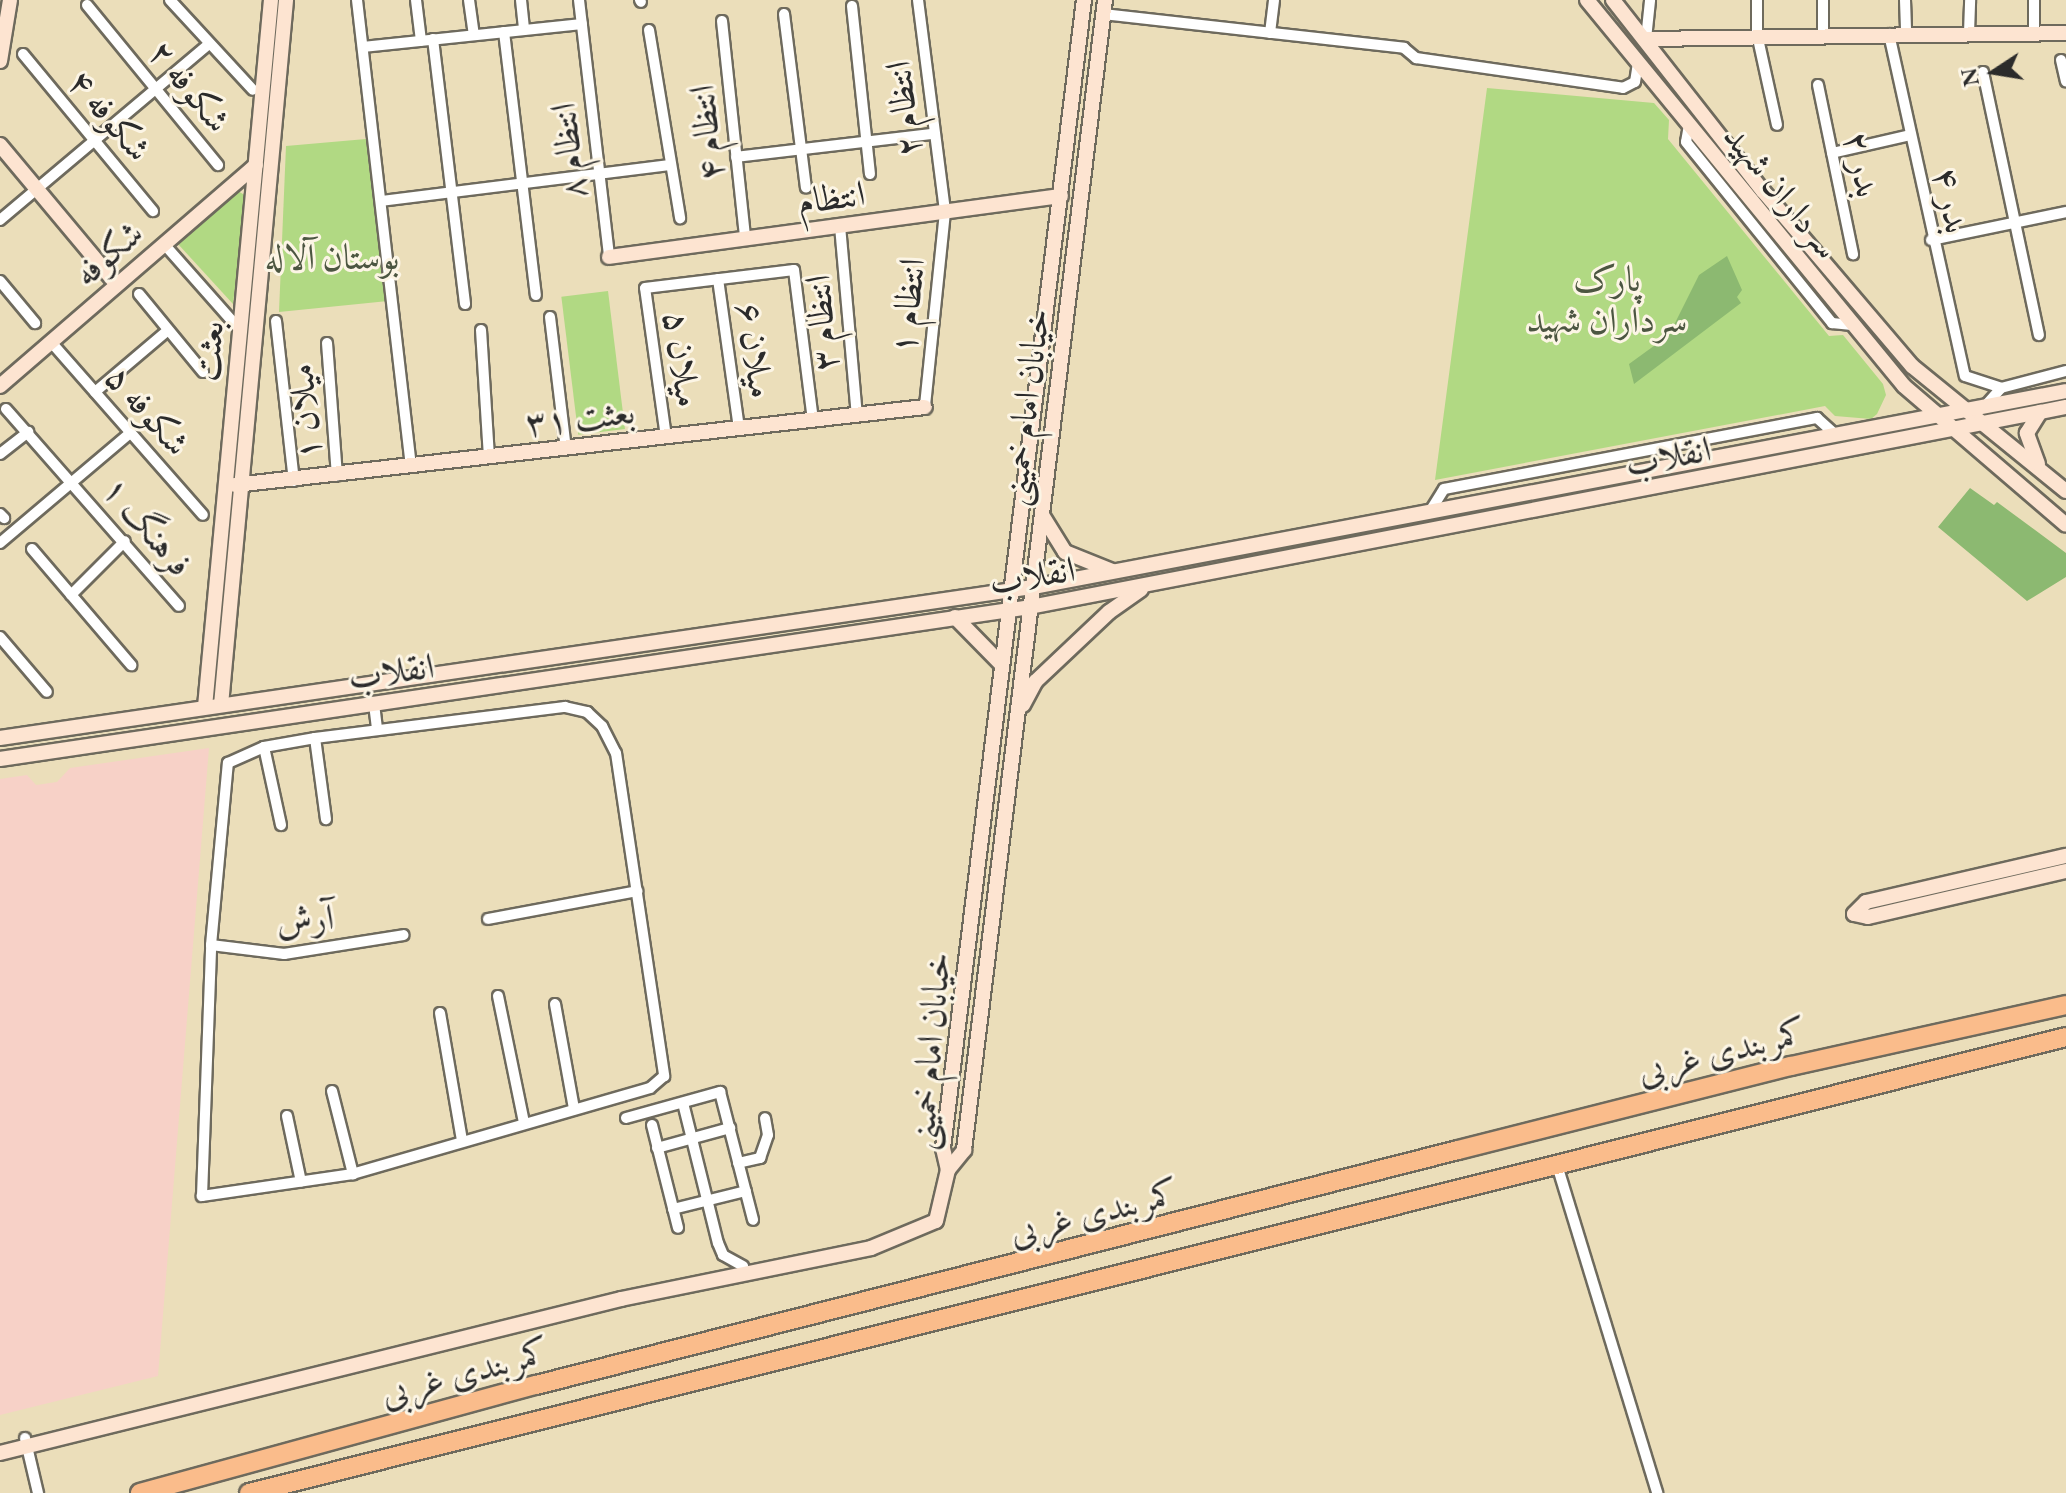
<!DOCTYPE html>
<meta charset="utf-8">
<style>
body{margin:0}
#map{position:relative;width:2066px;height:1493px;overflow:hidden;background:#ebdeba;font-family:"EB Garamond",Amiri,serif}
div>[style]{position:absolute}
.built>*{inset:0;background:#f7d1c7}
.green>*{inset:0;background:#b1d983;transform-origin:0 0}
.forest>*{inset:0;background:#8cb971}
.roads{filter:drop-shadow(2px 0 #6e6a5d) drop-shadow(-2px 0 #6e6a5d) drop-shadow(0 2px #6e6a5d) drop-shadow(0 -2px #6e6a5d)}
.street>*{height:10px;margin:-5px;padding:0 5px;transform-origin:5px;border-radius:5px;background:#fff}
.secondary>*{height:14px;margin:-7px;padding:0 7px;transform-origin:7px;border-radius:7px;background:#fde4d1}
.highway>*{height:18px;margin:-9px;padding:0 9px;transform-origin:9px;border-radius:9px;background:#fabc8b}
span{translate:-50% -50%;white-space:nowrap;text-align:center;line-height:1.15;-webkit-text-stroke:6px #fcf5e5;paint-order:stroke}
.street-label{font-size:36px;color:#2b2b2b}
.park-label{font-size:36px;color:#4c5641}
.north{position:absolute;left:1954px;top:32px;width:80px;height:80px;-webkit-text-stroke:6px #fcf5e5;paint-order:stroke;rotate:258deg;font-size:22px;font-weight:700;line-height:32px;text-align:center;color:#2b2b2b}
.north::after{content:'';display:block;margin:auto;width:28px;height:36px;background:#2b2b2b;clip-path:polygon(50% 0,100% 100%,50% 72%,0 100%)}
</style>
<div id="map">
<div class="built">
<div style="clip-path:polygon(209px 748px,158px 1376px,0 1415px,0 779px,27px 775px,36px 785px,57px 782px,70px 768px)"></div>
</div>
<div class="green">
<div style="clip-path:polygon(1487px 88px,1654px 103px,1669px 120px,1668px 139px,1829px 336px,1843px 335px,1883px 384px,1886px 395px,1877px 414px,1871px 419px,1835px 416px,1825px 406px,1435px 480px)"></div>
<div style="clip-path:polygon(366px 139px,388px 301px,279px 312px,286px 146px)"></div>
<div style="clip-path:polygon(238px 191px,246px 196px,233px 304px,178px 244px)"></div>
<div style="left:608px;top:291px;width:139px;height:47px;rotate:83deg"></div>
</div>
<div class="forest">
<div style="clip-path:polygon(1727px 256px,1742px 290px,1737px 297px,1741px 303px,1634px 384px,1629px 364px,1669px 335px,1699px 275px)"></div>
<div style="clip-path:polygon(1970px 488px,1994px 505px,1997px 502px,2066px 553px,2066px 577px,2027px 601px,1938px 527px)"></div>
</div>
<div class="roads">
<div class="street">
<div style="left:170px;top:0;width:122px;rotate:47.3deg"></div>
<div style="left:357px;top:0;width:470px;rotate:83.4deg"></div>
<div style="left:416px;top:0;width:41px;rotate:83deg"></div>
<div style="left:469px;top:0;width:35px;rotate:82deg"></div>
<div style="left:521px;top:0;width:30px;rotate:84deg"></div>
<div style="left:579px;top:0;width:259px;rotate:83.3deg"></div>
<div style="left:640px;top:0;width:2px;rotate:63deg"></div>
<div style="left:918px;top:0;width:214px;rotate:82.7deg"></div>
<div style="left:945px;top:212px;width:196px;rotate:95.9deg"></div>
<div style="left:1757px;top:0;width:34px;rotate:90deg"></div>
<div style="left:1757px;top:34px;width:93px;rotate:77.6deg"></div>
<div style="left:1823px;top:0;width:34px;rotate:90deg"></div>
<div style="left:1905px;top:0;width:33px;rotate:88deg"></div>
<div style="left:2034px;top:0;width:33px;rotate:90deg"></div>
<div style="left:87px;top:5px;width:207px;rotate:50.7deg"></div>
<div style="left:852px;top:6px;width:169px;rotate:83.9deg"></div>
<div style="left:784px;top:14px;width:175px;rotate:82.8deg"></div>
<div style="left:1103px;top:14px;width:303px;rotate:6.4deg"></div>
<div style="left:1404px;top:48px;width:16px;rotate:40deg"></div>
<div style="left:1416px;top:58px;width:209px;rotate:8.2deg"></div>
<div style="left:1623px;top:88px;width:13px;rotate:-27deg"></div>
<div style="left:1635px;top:82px;width:19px;rotate:-81deg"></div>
<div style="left:722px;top:21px;width:218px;rotate:83.9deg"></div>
<div style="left:649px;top:30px;width:191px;rotate:80.6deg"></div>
<div style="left:504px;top:32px;width:265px;rotate:83.1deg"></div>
<div style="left:1270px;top:33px;width:33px;rotate:-83deg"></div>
<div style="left:1969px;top:33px;width:33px;rotate:-88deg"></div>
<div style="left:1889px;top:34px;width:350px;rotate:77.5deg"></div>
<div style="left:1965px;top:376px;width:38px;rotate:18deg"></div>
<div style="left:433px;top:39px;width:267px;rotate:83.1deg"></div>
<div style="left:1646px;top:39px;width:39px;rotate:-84deg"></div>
<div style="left:363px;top:47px;width:220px;rotate:-6deg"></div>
<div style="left:23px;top:54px;width:204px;rotate:50.4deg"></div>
<div style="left:2061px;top:60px;width:22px;rotate:77deg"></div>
<div style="left:1983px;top:72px;width:269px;rotate:78deg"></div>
<div style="left:1818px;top:85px;width:173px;rotate:78.3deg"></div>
<div style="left:1689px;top:125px;width:17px;rotate:100deg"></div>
<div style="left:1686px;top:142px;width:233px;rotate:51.1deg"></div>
<div style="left:1832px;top:323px;width:20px;rotate:6deg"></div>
<div style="left:1832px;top:153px;width:80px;rotate:-13deg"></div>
<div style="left:736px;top:157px;width:198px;rotate:-6.7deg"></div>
<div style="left:381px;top:201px;width:292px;rotate:-7.1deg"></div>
<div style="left:0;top:220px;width:272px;rotate:-40.1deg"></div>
<div style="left:840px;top:226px;width:190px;rotate:84.9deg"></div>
<div style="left:1931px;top:240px;width:138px;rotate:-11.7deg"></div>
<div style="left:164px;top:244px;width:115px;rotate:48.5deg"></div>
<div style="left:718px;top:279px;width:151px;rotate:82deg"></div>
<div style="left:0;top:281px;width:55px;rotate:50.2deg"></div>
<div style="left:139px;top:294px;width:101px;rotate:50.6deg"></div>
<div style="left:550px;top:317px;width:133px;rotate:83.1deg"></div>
<div style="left:276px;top:321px;width:161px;rotate:83.6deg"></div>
<div style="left:481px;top:330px;width:128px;rotate:86.4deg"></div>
<div style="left:51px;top:342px;width:230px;rotate:48.7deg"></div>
<div style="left:327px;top:343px;width:133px;rotate:85.7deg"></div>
<div style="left:95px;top:392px;width:94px;rotate:-40.3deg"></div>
<div style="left:1985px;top:406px;width:24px;rotate:-48deg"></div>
<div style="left:2001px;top:388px;width:67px;rotate:-14.7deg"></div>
<div style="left:6px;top:409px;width:262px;rotate:48.7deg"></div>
<div style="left:666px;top:437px;width:150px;rotate:-98deg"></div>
<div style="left:645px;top:288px;width:150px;rotate:-6.9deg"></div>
<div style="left:794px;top:270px;width:151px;rotate:82.8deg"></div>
<div style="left:0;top:454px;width:36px;rotate:-38deg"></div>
<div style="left:1429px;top:513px;width:28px;rotate:-58deg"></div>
<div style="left:1444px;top:489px;width:380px;rotate:-10.8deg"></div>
<div style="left:1817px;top:418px;width:25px;rotate:42deg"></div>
<div style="left:0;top:514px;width:6px;rotate:45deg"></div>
<div style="left:0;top:543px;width:170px;rotate:-40.2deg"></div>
<div style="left:32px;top:549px;width:153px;rotate:49.5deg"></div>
<div style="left:71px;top:595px;width:76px;rotate:-45deg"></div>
<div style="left:0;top:637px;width:72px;rotate:49.5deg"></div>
<div style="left:374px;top:704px;width:25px;rotate:83deg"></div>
<div style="left:565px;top:707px;width:23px;rotate:13deg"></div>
<div style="left:587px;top:712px;width:21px;rotate:43deg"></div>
<div style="left:602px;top:726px;width:30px;rotate:63deg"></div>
<div style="left:616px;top:753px;width:327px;rotate:81.5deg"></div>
<div style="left:664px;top:1076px;width:18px;rotate:139deg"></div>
<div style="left:650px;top:1088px;width:309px;rotate:163.9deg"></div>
<div style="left:353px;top:1174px;width:153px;rotate:171.7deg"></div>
<div style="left:202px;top:1196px;width:251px;rotate:-87.9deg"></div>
<div style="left:211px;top:945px;width:183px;rotate:-84.7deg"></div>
<div style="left:228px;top:763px;width:39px;rotate:-24deg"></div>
<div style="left:264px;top:747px;width:52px;rotate:-10deg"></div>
<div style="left:315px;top:738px;width:252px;rotate:-7.1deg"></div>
<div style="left:315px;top:738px;width:82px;rotate:82.3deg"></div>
<div style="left:264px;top:747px;width:80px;rotate:77.7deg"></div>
<div style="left:488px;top:919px;width:152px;rotate:-10.6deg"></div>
<div style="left:211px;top:945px;width:74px;rotate:7deg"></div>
<div style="left:284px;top:954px;width:121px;rotate:-9deg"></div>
<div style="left:498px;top:996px;width:130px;rotate:78.4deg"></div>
<div style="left:555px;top:1004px;width:107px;rotate:79.7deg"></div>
<div style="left:440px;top:1013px;width:129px;rotate:80.2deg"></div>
<div style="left:332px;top:1091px;width:86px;rotate:75.8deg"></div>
<div style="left:683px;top:1103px;width:144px;rotate:76deg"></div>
<div style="left:718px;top:1243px;width:13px;rotate:67deg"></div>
<div style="left:723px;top:1255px;width:23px;rotate:29deg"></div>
<div style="left:287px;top:1116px;width:67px;rotate:78deg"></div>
<div style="left:626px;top:1118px;width:98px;rotate:-15.5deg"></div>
<div style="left:720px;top:1092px;width:132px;rotate:75.5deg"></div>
<div style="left:652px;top:1125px;width:106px;rotate:75.8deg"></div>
<div style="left:657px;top:1148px;width:76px;rotate:-15.3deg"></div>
<div style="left:738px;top:1163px;width:23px;rotate:-13deg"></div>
<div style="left:760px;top:1158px;width:24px;rotate:-71deg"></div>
<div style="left:768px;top:1135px;width:17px;rotate:-100deg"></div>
<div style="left:1557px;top:1165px;width:343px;rotate:73deg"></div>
<div style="left:673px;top:1209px;width:75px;rotate:-13.9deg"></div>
<div style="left:25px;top:1438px;width:57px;rotate:76.7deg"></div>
</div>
<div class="secondary">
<div style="left:1587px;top:0;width:499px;rotate:50.6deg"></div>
<div style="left:1904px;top:386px;width:213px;rotate:40.6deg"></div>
<div style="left:1613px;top:0;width:243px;rotate:51.9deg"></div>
<div style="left:1763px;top:191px;width:230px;rotate:49.6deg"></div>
<div style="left:1912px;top:366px;width:198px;rotate:39.1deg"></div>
<div style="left:1646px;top:39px;width:420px;rotate:-0.8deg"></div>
<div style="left:0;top:61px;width:62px;rotate:-80.7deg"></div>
<div style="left:0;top:145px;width:182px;rotate:50.1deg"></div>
<div style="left:609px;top:257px;width:456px;rotate:-7.7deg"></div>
<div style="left:0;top:386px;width:338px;rotate:-40.8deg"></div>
<div style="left:2038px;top:464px;width:33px;rotate:-110deg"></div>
<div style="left:2027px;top:433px;width:25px;rotate:-58deg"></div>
<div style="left:235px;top:485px;width:694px;rotate:-6.45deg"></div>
<div style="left:1042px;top:515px;width:44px;rotate:58.1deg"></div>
<div style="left:1065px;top:552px;width:51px;rotate:22deg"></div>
<div style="left:955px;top:617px;width:67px;rotate:45.6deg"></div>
<div style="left:221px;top:705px;width:708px;rotate:-84.73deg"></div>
<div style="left:1023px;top:705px;width:27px;rotate:-62deg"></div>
<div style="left:1036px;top:681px;width:100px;rotate:-43.4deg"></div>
<div style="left:1109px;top:612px;width:39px;rotate:-35deg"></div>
<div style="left:205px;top:707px;width:710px;rotate:-84.67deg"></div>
<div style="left:0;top:738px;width:1044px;rotate:-8.32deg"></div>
<div style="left:1033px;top:587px;width:1051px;rotate:-10.74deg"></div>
<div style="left:0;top:759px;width:1041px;rotate:-8.39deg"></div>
<div style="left:1030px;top:607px;width:1055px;rotate:-10.93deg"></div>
<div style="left:1854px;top:914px;width:17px;rotate:-45deg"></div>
<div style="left:1866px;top:902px;width:205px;rotate:-13deg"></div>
<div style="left:1854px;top:914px;width:14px;rotate:12deg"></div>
<div style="left:1868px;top:917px;width:203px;rotate:-13.1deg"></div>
<div style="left:948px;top:1170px;width:26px;rotate:-51deg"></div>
<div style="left:964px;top:1150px;width:1159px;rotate:-83.01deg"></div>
<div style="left:0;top:1453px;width:640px;rotate:-13.93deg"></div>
<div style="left:621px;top:1299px;width:255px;rotate:-11.5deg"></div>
<div style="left:871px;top:1248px;width:70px;rotate:-22.6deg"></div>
<div style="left:936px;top:1221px;width:52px;rotate:-76.8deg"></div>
<div style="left:948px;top:1170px;width:23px;rotate:-103deg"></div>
<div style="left:943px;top:1148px;width:1157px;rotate:-83deg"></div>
</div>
<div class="highway">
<div style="left:140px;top:1493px;width:410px;rotate:-15.3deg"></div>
<div style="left:536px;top:1385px;width:951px;rotate:-14.3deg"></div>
<div style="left:1458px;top:1150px;width:343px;rotate:-14.2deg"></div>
<div style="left:1791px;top:1066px;width:282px;rotate:-12.5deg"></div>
<div style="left:249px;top:1493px;width:1873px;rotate:-14.09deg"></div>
</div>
</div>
<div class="street-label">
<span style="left:190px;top:86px;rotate:51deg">شکوفه ۲</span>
<span style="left:903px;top:109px;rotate:-97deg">انتظام ۲</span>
<span style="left:110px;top:115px;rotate:50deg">شکوفه ۴</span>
<span style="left:706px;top:133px;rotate:-96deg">انتظام ۴</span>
<span style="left:568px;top:151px;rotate:-97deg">انتظام ۸</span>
<span style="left:1863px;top:164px;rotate:78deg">بدر ۲</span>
<span style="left:1782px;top:191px;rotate:51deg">سرداران شهید</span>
<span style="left:831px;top:197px;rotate:-8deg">انتظام</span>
<span style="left:1952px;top:200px;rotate:78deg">بدر ۴</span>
<span style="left:108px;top:253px;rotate:-41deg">شکوفه</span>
<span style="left:907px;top:306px;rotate:-84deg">انتظام ۱</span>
<span style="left:821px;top:323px;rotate:-95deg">انتظام ۳</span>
<span style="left:756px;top:350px;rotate:82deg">میلان ۶</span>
<span style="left:208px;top:351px;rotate:-85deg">بعثت</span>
<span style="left:683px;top:359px;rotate:82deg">میلان ۵</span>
<span style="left:1025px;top:407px;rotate:-83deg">خیابان امام خمینی</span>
<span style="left:148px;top:410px;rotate:49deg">شکوفه ۵</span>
<span style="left:304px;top:412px;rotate:-95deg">میلان ۱</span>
<span style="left:580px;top:417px;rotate:-7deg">بعثت ۳۱</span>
<span style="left:1668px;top:456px;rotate:-11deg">انقلاب</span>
<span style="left:148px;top:526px;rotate:50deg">فرهنگ ۱</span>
<span style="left:1032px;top:575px;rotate:-9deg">انقلاب</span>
<span style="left:391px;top:671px;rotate:-8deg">انقلاب</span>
<span style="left:305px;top:919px;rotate:-5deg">آرش</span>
<span style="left:929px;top:1051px;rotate:-85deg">خیابان امام خمینی</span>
<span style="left:1722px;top:1051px;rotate:-14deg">کمربندی غربی</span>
<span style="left:1094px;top:1212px;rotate:-14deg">کمربندی غربی</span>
<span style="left:465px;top:1372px;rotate:-15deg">کمربندی غربی</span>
</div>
<div class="park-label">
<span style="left:332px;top:257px">بوستان آلاله</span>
<span style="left:1607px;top:299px">پارک<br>سرداران شهید</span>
</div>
<div class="north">N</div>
</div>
